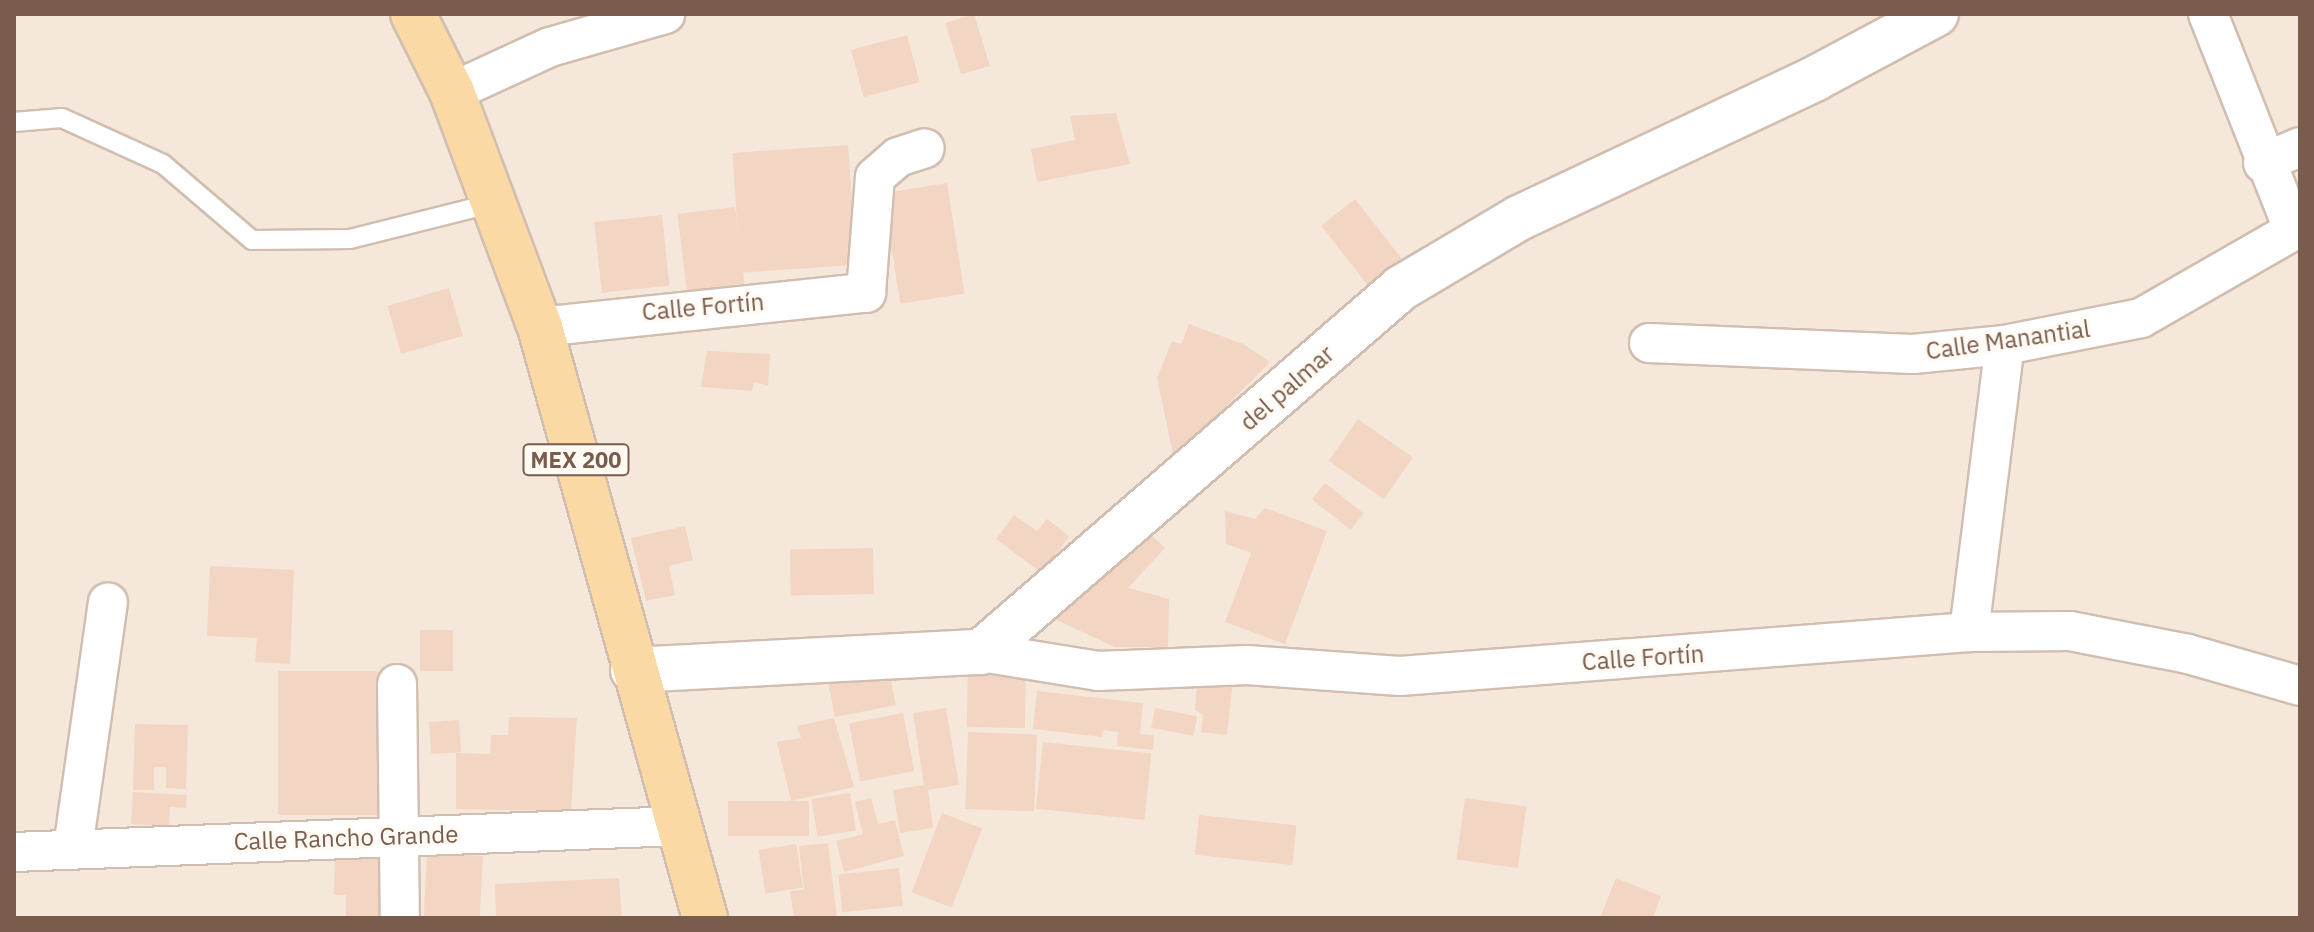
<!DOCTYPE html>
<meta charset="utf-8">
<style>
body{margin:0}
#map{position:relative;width:2314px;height:932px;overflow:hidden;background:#fdf6ec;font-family:"IBM Plex Sans",sans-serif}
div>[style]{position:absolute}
.residential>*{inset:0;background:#f5e8da;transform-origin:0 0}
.building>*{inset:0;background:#f3d5c3;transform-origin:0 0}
.roads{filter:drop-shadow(2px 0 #d1beb0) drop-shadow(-2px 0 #d1beb0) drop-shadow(0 2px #d1beb0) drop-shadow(0 -2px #d1beb0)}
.service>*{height:18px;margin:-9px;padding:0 9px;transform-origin:9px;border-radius:9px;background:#fff}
.minor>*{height:38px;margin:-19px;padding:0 19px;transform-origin:19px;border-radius:19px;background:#fff}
.tertiary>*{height:44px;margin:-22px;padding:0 22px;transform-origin:22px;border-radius:22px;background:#fff}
.primary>*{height:44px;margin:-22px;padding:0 22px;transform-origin:22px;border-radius:22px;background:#fbd9a5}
span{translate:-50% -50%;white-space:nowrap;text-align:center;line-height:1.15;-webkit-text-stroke:6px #fffaf3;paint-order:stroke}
.shield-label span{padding:2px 6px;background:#fffaf3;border:2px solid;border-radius:6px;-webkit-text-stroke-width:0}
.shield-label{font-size:22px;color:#7a5c4d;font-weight:700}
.street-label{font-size:24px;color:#7a5c4d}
.frame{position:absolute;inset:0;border:16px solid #7a5c4d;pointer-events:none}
</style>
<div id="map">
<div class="residential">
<div style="left:14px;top:14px;width:2286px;height:904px"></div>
</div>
<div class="building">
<div style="left:974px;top:14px;width:54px;height:30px;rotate:73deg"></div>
<div style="left:907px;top:35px;width:49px;height:58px;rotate:75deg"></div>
<div style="clip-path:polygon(1116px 113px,1130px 164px,1037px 182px,1031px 149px,1075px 140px,1070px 116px)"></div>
<div style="left:848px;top:145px;width:120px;height:116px;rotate:86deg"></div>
<div style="left:947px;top:183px;width:112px;height:65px;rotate:81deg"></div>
<div style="left:1355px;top:199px;width:79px;height:43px;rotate:52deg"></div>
<div style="left:735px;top:207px;width:77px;height:58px;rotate:83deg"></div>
<div style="left:662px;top:215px;width:71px;height:68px;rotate:84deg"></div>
<div style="left:449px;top:288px;width:50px;height:64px;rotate:74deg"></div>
<div style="clip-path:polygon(1189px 324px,1243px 344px,1270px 362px,1174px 459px,1157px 378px,1172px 341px,1181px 344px)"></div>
<div style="clip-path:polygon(707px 351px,770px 354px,768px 386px,754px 382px,752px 391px,701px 387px)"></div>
<div style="left:1358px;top:419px;width:67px;height:51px;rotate:35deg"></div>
<div style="left:1325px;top:483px;width:49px;height:21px;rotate:38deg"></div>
<div style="clip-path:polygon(1265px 508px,1327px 531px,1285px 644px,1225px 622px,1251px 553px,1226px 544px,1225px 511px,1255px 519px)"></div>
<div style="clip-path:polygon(1014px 515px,1037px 531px,1047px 519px,1069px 536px,1042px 573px,996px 539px)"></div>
<div style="clip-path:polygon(1138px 523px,1165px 548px,1128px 588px,1169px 599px,1168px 647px,1115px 647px,1050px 617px)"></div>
<div style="clip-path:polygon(685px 526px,693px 560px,669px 566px,675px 595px,646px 601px,631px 538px)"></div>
<div style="left:873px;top:548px;width:46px;height:83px;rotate:89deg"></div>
<div style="clip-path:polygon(210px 566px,294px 570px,290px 664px,255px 662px,257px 638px,207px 636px)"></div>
<div style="left:420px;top:630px;width:33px;height:41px"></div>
<div style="left:968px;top:661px;width:58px;height:66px;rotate:1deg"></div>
<div style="left:888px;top:665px;width:41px;height:62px;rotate:79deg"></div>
<div style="left:377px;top:671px;width:144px;height:99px;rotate:90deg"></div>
<div style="clip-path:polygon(1233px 679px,1227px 735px,1201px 732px,1203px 715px,1195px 710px,1197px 684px)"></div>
<div style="clip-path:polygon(1037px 691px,1143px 703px,1140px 734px,1154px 735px,1153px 750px,1117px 746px,1118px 732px,1103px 730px,1102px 737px,1033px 729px)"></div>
<div style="clip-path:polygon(946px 708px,959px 785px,928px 790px,933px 828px,900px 833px,893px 790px,924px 785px,913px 713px)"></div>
<div style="left:1155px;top:708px;width:43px;height:20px;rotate:11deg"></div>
<div style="left:903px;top:713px;width:59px;height:55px;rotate:79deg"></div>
<div style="clip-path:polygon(509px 717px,577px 718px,571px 811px,456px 809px,456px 753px,490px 754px,491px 735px,508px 735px)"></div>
<div style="clip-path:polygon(834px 718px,854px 787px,791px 801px,777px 742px,801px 738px,797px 726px)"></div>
<div style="left:459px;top:720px;width:32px;height:30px;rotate:86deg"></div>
<div style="clip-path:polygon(135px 724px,188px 725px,186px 789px,166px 788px,166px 767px,154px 767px,154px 790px,133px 790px)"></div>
<div style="left:968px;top:732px;width:69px;height:77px;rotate:2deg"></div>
<div style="left:1043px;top:742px;width:109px;height:67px;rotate:6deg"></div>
<div style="clip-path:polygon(133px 792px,187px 795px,186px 808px,170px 807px,169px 826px,131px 824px)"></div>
<div style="left:850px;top:793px;width:38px;height:39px;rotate:81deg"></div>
<div style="clip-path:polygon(871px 798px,878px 824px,895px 820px,904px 856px,844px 872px,836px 841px,863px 834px,855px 802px)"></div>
<div style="left:1465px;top:798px;width:62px;height:62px;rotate:8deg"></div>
<div style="left:809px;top:801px;width:35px;height:81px;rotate:90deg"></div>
<div style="left:942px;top:813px;width:43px;height:85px;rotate:21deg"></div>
<div style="left:1199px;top:815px;width:98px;height:40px;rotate:6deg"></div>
<div style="clip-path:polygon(828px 843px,837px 918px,794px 918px,790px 891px,804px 890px,799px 846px)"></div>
<div style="left:796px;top:844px;width:44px;height:38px;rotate:81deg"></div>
<div style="clip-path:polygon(335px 853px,393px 854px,391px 918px,346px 918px,346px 895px,334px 895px)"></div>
<div style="left:427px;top:853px;width:56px;height:65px;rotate:3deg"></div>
<div style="left:899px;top:868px;width:38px;height:61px;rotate:84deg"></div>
<div style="clip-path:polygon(619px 878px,622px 918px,496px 918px,495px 884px)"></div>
<div style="clip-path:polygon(1616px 878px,1661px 896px,1653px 918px,1600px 918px)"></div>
</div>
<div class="roads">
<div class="service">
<div style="left:14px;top:122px;width:48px;rotate:-4.8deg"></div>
<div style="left:62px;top:118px;width:111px;rotate:24.5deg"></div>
<div style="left:163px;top:164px;width:117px;rotate:40.5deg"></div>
<div style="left:252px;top:240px;width:98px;rotate:-0.6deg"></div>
<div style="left:350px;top:239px;width:147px;rotate:-14.1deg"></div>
</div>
<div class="minor">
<div style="left:2208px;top:14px;width:231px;rotate:68.4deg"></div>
<div style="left:452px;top:92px;width:108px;rotate:-24.7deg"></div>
<div style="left:550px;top:47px;width:120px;rotate:-16deg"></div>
<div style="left:2263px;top:163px;width:40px;rotate:-23.4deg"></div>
<div style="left:540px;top:327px;width:328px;rotate:-6deg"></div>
<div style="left:866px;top:293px;width:116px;rotate:-85.6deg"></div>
<div style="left:875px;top:177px;width:30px;rotate:-41deg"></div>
<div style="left:898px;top:157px;width:28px;rotate:-18deg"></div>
<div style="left:1649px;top:343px;width:264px;rotate:2.4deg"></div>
<div style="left:1913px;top:354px;width:92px;rotate:-5.6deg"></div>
<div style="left:2005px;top:345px;width:139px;rotate:-11.2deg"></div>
<div style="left:2141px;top:318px;width:183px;rotate:-29.8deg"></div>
<div style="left:1969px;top:632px;width:289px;rotate:-82.9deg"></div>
<div style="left:981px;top:652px;width:119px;rotate:9.2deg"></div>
<div style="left:1098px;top:671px;width:149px;rotate:-2.3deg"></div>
<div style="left:1247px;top:665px;width:153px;rotate:4.1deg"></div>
<div style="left:1400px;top:676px;width:571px;rotate:-4.42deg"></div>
<div style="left:1969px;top:632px;width:101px;rotate:-0.6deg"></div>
<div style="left:2070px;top:631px;width:120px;rotate:11deg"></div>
<div style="left:2188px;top:654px;width:116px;rotate:15.9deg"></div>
<div style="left:397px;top:684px;width:234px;rotate:89.3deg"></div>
<div style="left:73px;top:848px;width:248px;rotate:-81.9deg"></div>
<div style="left:14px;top:852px;width:665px;rotate:-2.24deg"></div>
</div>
<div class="tertiary">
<div style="left:633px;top:670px;width:348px;rotate:-3deg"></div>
<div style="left:981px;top:652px;width:556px;rotate:-40.91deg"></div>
<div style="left:1401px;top:288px;width:137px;rotate:-30.7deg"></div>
<div style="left:1519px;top:218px;width:328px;rotate:-25.2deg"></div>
<div style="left:1816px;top:78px;width:136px;rotate:-28.1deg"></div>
</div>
<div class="primary">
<div style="left:413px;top:14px;width:87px;rotate:63.4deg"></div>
<div style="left:452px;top:92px;width:251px;rotate:69.5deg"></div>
<div style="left:540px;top:327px;width:614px;rotate:74.4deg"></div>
</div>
</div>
<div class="shield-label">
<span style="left:576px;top:460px">MEX 200</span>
</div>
<div class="street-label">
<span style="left:703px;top:307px;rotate:-5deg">Calle Fortín</span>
<span style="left:2008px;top:340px;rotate:-8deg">Calle Manantial</span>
<span style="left:1287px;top:388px;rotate:-41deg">del palmar</span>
<span style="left:1643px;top:658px;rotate:-4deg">Calle Fortín</span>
<span style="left:346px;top:838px;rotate:-2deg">Calle Rancho Grande</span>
</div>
<div class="frame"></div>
</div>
